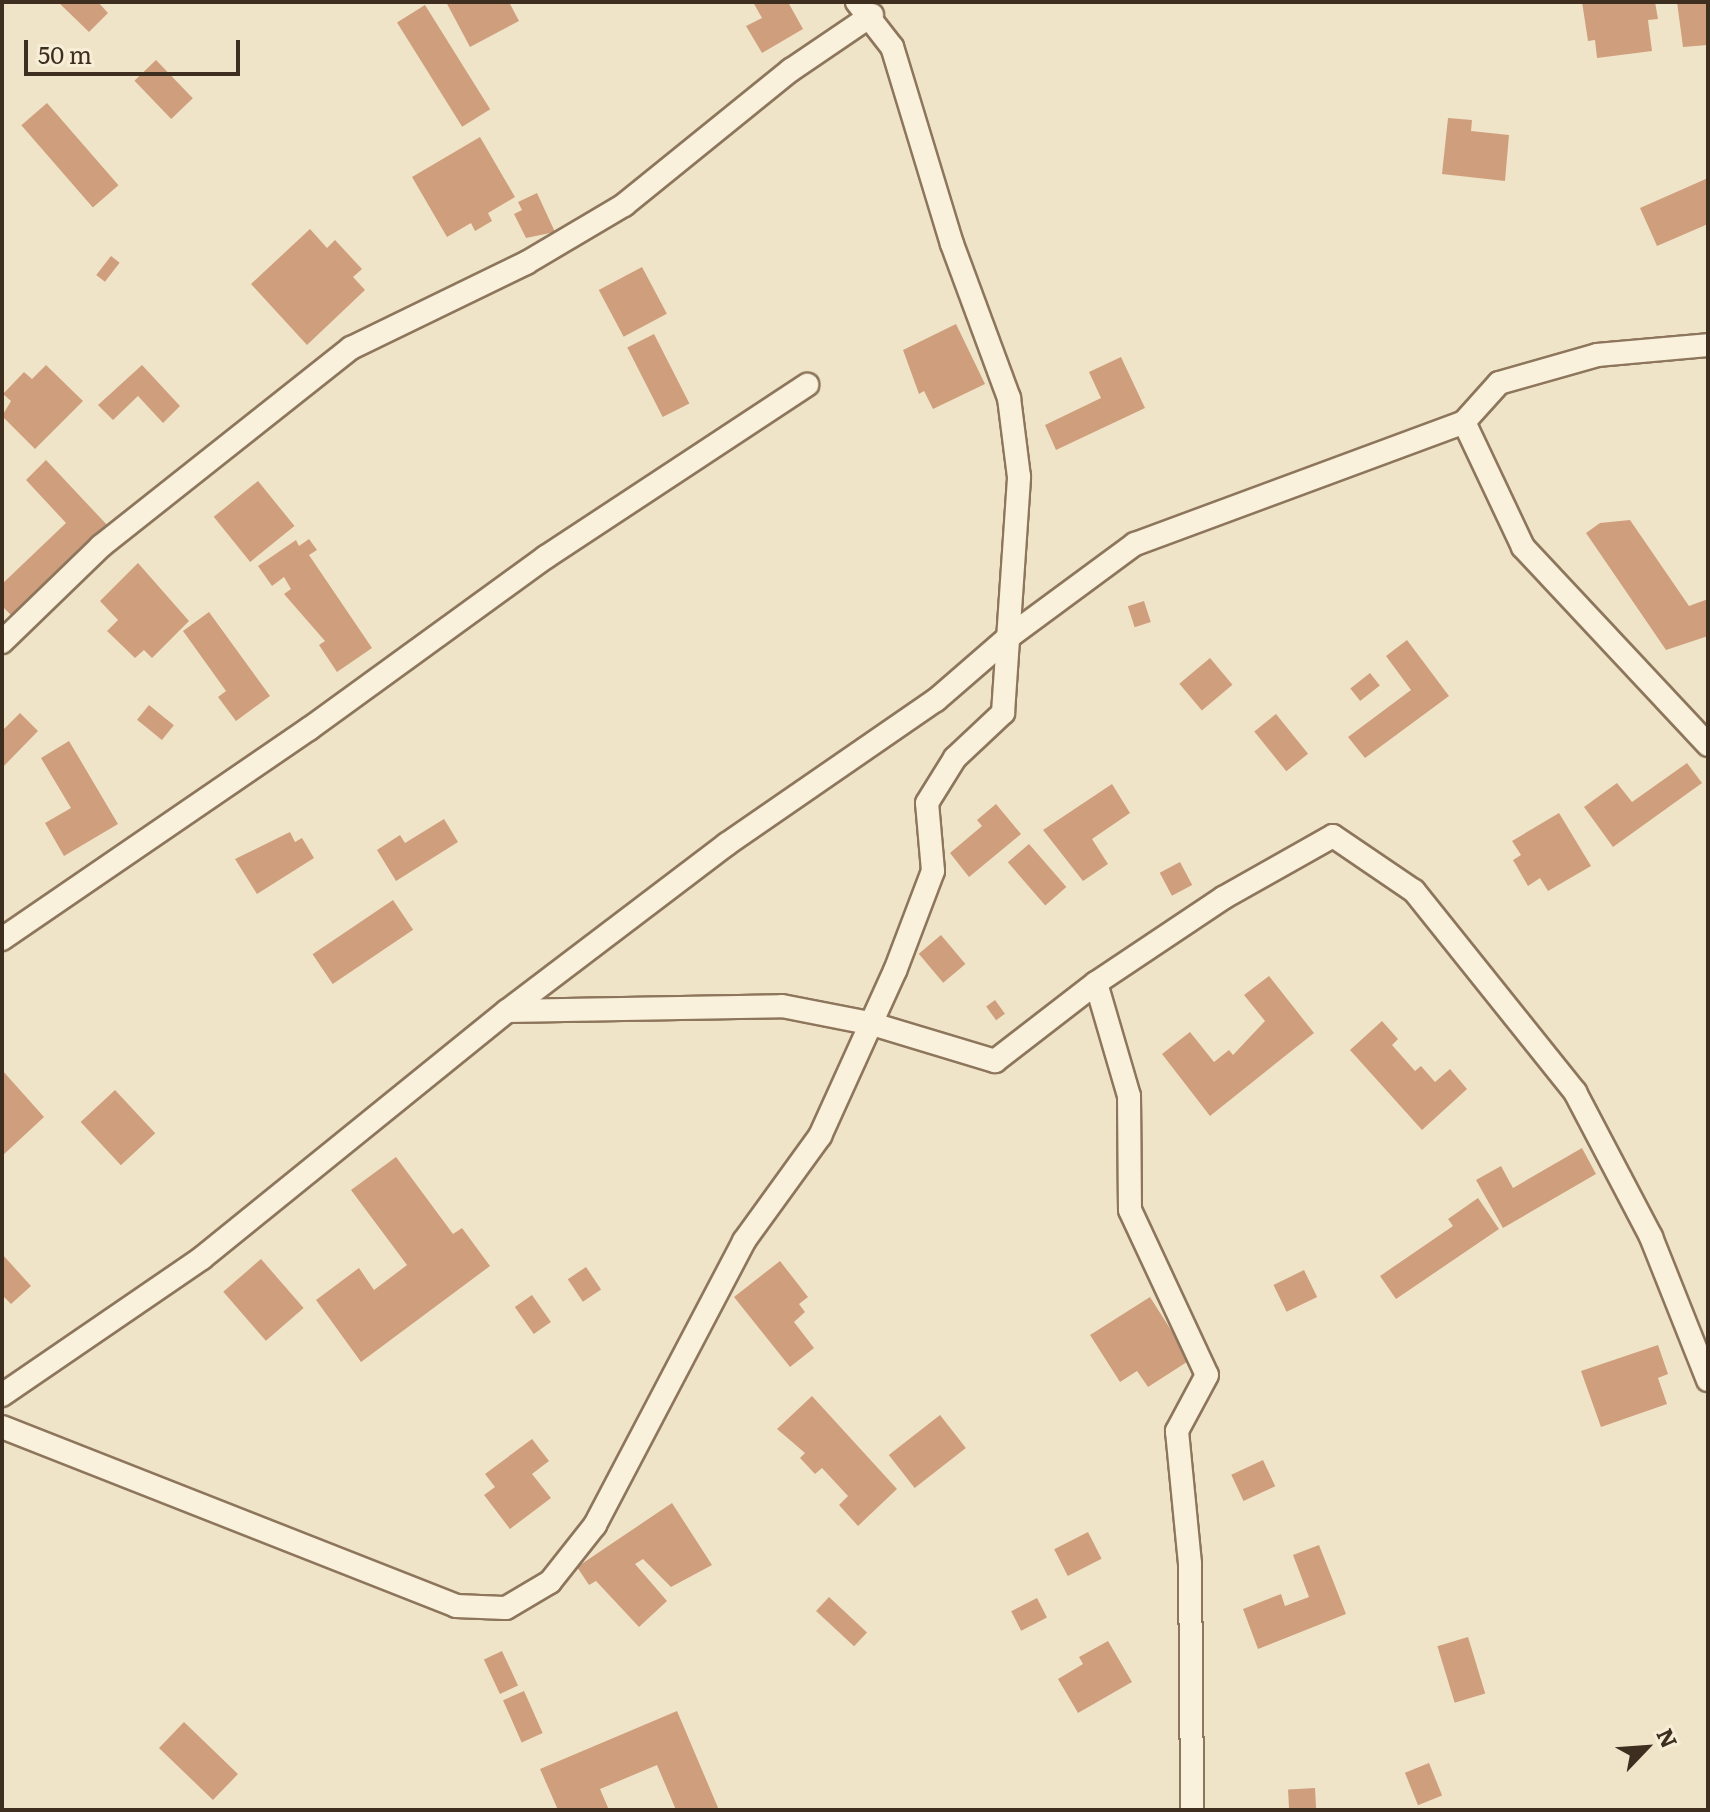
<!DOCTYPE html>
<style>
body{margin:0}
#map{position:relative;width:1710px;height:1812px;overflow:hidden;background:#f0e4c8;font-family:Literata,serif}
div>[style]{position:absolute}
.building>*{inset:0;background:#cf9f7d;transform-origin:0 0}
.roads{filter:drop-shadow(2px 0 #8d765c) drop-shadow(-2px 0 #8d765c) drop-shadow(0 2px #8d765c) drop-shadow(0 -2px #8d765c)}
.minor>*{height:22px;margin:-11px;padding:0 11px;transform-origin:11px;border-radius:11px;background:#faf1dc}
span{translate:-50% -50%;white-space:nowrap;text-align:center;line-height:1.15;-webkit-text-stroke:8px #f7eed8;paint-order:stroke}
.frame{position:absolute;inset:0;border:4px solid #3d2e20;pointer-events:none}
.north{position:absolute;left:1606px;top:1708px;width:80px;height:80px;-webkit-text-stroke:6px #f7eed8;paint-order:stroke;rotate:65deg;font-size:22px;font-weight:700;line-height:32px;text-align:center;color:#3d2e20}
.north::after{content:'';display:block;margin:auto;width:28px;height:36px;background:#3d2e20;clip-path:polygon(50% 0,100% 100%,50% 72%,0 100%)}
.scale{position:absolute;left:24px;top:40px;width:216px;height:36px;box-sizing:border-box;border:4px solid #3d2e20;border-top:0;padding-left:10px;font-size:24px;line-height:28px;white-space:nowrap;color:#3d2e20;-webkit-text-stroke:6px #f7eed8;paint-order:stroke}
</style>
<div id="map">
<div class="building">
<div style="clip-path:polygon(58px 2px,98px 2px,108px 13px,89px 32px)"></div>
<div style="clip-path:polygon(446px 2px,509px 2px,519px 21px,470px 47px)"></div>
<div style="clip-path:polygon(753px 2px,788px 2px,803px 29px,762px 53px,746px 26px,762px 18px)"></div>
<div style="clip-path:polygon(1582px 2px,1655px 2px,1658px 19px,1648px 20px,1652px 51px,1597px 58px,1595px 40px,1588px 41px)"></div>
<div style="clip-path:polygon(1677px 2px,1708px 2px,1708px 45px,1683px 47px)"></div>
<div style="left:425px;top:5px;width:123px;height:33px;rotate:58deg"></div>
<div style="left:156px;top:60px;width:53px;height:30px;rotate:46deg"></div>
<div style="left:47px;top:103px;width:109px;height:34px;rotate:49deg"></div>
<div style="clip-path:polygon(1448px 118px,1472px 120px,1471px 131px,1509px 135px,1505px 181px,1442px 174px)"></div>
<div style="clip-path:polygon(480px 137px,515px 197px,488px 213px,492px 221px,475px 231px,471px 223px,447px 237px,412px 177px)"></div>
<div style="clip-path:polygon(1708px 178px,1708px 224px,1657px 246px,1640px 208px)"></div>
<div style="clip-path:polygon(537px 193px,555px 232px,526px 238px,514px 214px,522px 210px,518px 202px)"></div>
<div style="clip-path:polygon(310px 229px,327px 248px,335px 240px,362px 269px,353px 277px,365px 290px,307px 345px,251px 284px)"></div>
<div style="left:111px;top:256px;width:11px;height:24px;rotate:38deg"></div>
<div style="left:642px;top:267px;width:53px;height:49px;rotate:62deg"></div>
<div style="clip-path:polygon(956px 324px,985px 384px,933px 409px,924px 391px,919px 394px,903px 350px)"></div>
<div style="left:654px;top:334px;width:78px;height:30px;rotate:63deg"></div>
<div style="clip-path:polygon(1121px 357px,1145px 408px,1056px 450px,1045px 425px,1101px 398px,1089px 372px)"></div>
<div style="clip-path:polygon(46px 365px,83px 401px,35px 449px,2px 416px,11px 401px,3px 394px,24px 372px,32px 379px)"></div>
<div style="clip-path:polygon(142px 365px,180px 406px,163px 423px,138px 396px,113px 420px,98px 405px)"></div>
<div style="clip-path:polygon(46px 460px,108px 526px,12px 616px,2px 606px,2px 584px,66px 523px,26px 480px)"></div>
<div style="left:258px;top:481px;width:58px;height:57px;rotate:51deg"></div>
<div style="clip-path:polygon(1630px 520px,1689px 606px,1708px 599px,1708px 636px,1666px 650px,1586px 533px,1600px 523px)"></div>
<div style="clip-path:polygon(309px 539px,317px 550px,309px 555px,372px 648px,337px 672px,319px 645px,325px 641px,284px 594px,291px 589px,284px 577px,272px 586px,258px 566px,296px 540px,299px 546px)"></div>
<div style="clip-path:polygon(138px 563px,189px 621px,152px 658px,144px 650px,135px 658px,107px 631px,118px 620px,100px 601px)"></div>
<div style="left:1144px;top:601px;width:22px;height:17px;rotate:72deg"></div>
<div style="clip-path:polygon(209px 612px,270px 696px,236px 721px,218px 697px,226px 691px,183px 631px)"></div>
<div style="clip-path:polygon(1407px 640px,1449px 696px,1365px 758px,1348px 737px,1411px 690px,1386px 656px)"></div>
<div style="left:1210px;top:658px;width:35px;height:40px;rotate:50deg"></div>
<div style="left:1370px;top:673px;width:16px;height:25px;rotate:52deg"></div>
<div style="left:149px;top:705px;width:32px;height:19px;rotate:39deg"></div>
<div style="clip-path:polygon(20px 713px,38px 731px,2px 768px,2px 731px)"></div>
<div style="left:1276px;top:714px;width:51px;height:28px;rotate:51deg"></div>
<div style="clip-path:polygon(69px 741px,118px 824px,64px 856px,45px 823px,71px 808px,41px 758px)"></div>
<div style="clip-path:polygon(1687px 763px,1702px 783px,1613px 847px,1584px 807px,1617px 783px,1632px 802px)"></div>
<div style="clip-path:polygon(1112px 784px,1130px 813px,1092px 839px,1108px 864px,1083px 881px,1043px 830px)"></div>
<div style="clip-path:polygon(996px 804px,1021px 834px,969px 877px,950px 853px,982px 826px,977px 820px)"></div>
<div style="clip-path:polygon(1559px 813px,1591px 866px,1548px 891px,1540px 878px,1528px 886px,1513px 860px,1521px 855px,1512px 841px)"></div>
<div style="clip-path:polygon(444px 819px,458px 842px,396px 881px,377px 850px,400px 835px,405px 843px)"></div>
<div style="clip-path:polygon(290px 832px,295px 842px,302px 838px,314px 858px,257px 894px,235px 859px)"></div>
<div style="left:1029px;top:844px;width:57px;height:28px;rotate:49deg"></div>
<div style="left:1180px;top:862px;width:26px;height:23px;rotate:62deg"></div>
<div style="left:393px;top:900px;width:36px;height:97px;rotate:56deg"></div>
<div style="left:941px;top:935px;width:38px;height:29px;rotate:50deg"></div>
<div style="clip-path:polygon(1269px 976px,1314px 1033px,1210px 1116px,1162px 1054px,1190px 1032px,1214px 1062px,1229px 1050px,1233px 1055px,1265px 1021px,1244px 995px)"></div>
<div style="left:995px;top:1000px;width:17px;height:11px;rotate:54deg"></div>
<div style="clip-path:polygon(1382px 1021px,1398px 1039px,1392px 1045px,1415px 1071px,1421px 1066px,1435px 1082px,1450px 1069px,1467px 1089px,1422px 1130px,1350px 1050px)"></div>
<div style="clip-path:polygon(2px 1070px,44px 1117px,2px 1156px,4px 1113px)"></div>
<div style="left:115px;top:1090px;width:59px;height:47px;rotate:47deg"></div>
<div style="clip-path:polygon(1582px 1148px,1596px 1174px,1503px 1228px,1476px 1180px,1501px 1166px,1513px 1188px)"></div>
<div style="clip-path:polygon(396px 1157px,453px 1234px,462px 1228px,490px 1266px,361px 1362px,316px 1300px,359px 1268px,374px 1290px,407px 1265px,351px 1190px)"></div>
<div style="clip-path:polygon(1478px 1198px,1499px 1229px,1396px 1299px,1380px 1276px,1453px 1226px,1448px 1219px)"></div>
<div style="clip-path:polygon(2px 1254px,31px 1286px,11px 1304px,2px 1295px)"></div>
<div style="left:261px;top:1259px;width:65px;height:50px;rotate:49deg"></div>
<div style="clip-path:polygon(780px 1261px,808px 1297px,799px 1304px,805px 1312px,794px 1322px,814px 1348px,790px 1367px,734px 1297px)"></div>
<div style="left:586px;top:1267px;width:27px;height:22px;rotate:56deg"></div>
<div style="left:1304px;top:1270px;width:30px;height:34px;rotate:64deg"></div>
<div style="left:532px;top:1295px;width:33px;height:21px;rotate:55deg"></div>
<div style="clip-path:polygon(1150px 1297px,1190px 1360px,1148px 1387px,1137px 1371px,1120px 1382px,1090px 1335px)"></div>
<div style="clip-path:polygon(1658px 1345px,1668px 1374px,1658px 1378px,1667px 1404px,1601px 1427px,1581px 1371px)"></div>
<div style="clip-path:polygon(812px 1396px,897px 1489px,858px 1526px,839px 1505px,848px 1496px,822px 1468px,815px 1474px,800px 1458px,805px 1453px,777px 1429px)"></div>
<div style="left:940px;top:1415px;width:42px;height:65px;rotate:52deg"></div>
<div style="clip-path:polygon(532px 1439px,549px 1461px,532px 1474px,551px 1498px,510px 1529px,484px 1495px,495px 1487px,485px 1474px)"></div>
<div style="left:1263px;top:1460px;width:29px;height:35px;rotate:65deg"></div>
<div style="clip-path:polygon(672px 1503px,712px 1565px,671px 1587px,643px 1559px,635px 1564px,667px 1601px,639px 1627px,596px 1581px,589px 1585px,577px 1567px)"></div>
<div style="left:1088px;top:1532px;width:30px;height:38px;rotate:63deg"></div>
<div style="clip-path:polygon(1319px 1545px,1346px 1614px,1258px 1649px,1243px 1609px,1281px 1594px,1285px 1606px,1309px 1597px,1293px 1555px)"></div>
<div style="left:829px;top:1597px;width:52px;height:19px;rotate:43deg"></div>
<div style="left:1037px;top:1598px;width:22px;height:29px;rotate:63deg"></div>
<div style="left:1468px;top:1637px;width:59px;height:32px;rotate:73deg"></div>
<div style="clip-path:polygon(1108px 1641px,1132px 1682px,1078px 1713px,1058px 1679px,1083px 1664px,1079px 1657px)"></div>
<div style="left:502px;top:1651px;width:38px;height:20px;rotate:65deg"></div>
<div style="left:524px;top:1691px;width:46px;height:23px;rotate:66deg"></div>
<div style="clip-path:polygon(677px 1711px,719px 1810px,676px 1810px,657px 1765px,600px 1789px,609px 1810px,558px 1810px,540px 1769px)"></div>
<div style="left:184px;top:1722px;width:75px;height:36px;rotate:44deg"></div>
<div style="left:1429px;top:1763px;width:35px;height:26px;rotate:68deg"></div>
<div style="left:1315px;top:1788px;width:22px;height:27px;rotate:87deg"></div>
</div>
<div class="roads">
<div class="minor">
<div style="left:1464px;top:422px;width:138px;rotate:64.7deg"></div>
<div style="left:1523px;top:547px;width:271px;rotate:46.9deg"></div>
<div style="left:2px;top:642px;width:138px;rotate:-44.1deg"></div>
<div style="left:101px;top:546px;width:319px;rotate:-38.4deg"></div>
<div style="left:351px;top:348px;width:195px;rotate:-25.9deg"></div>
<div style="left:526px;top:263px;width:114px;rotate:-30.6deg"></div>
<div style="left:624px;top:205px;width:215px;rotate:-39deg"></div>
<div style="left:791px;top:70px;width:98px;rotate:-34.2deg"></div>
<div style="left:2px;top:939px;width:372px;rotate:-34.4deg"></div>
<div style="left:309px;top:729px;width:293px;rotate:-36deg"></div>
<div style="left:546px;top:557px;width:313px;rotate:-33.4deg"></div>
<div style="left:1096px;top:983px;width:118px;rotate:73.7deg"></div>
<div style="left:1129px;top:1096px;width:114px;rotate:89.5deg"></div>
<div style="left:1130px;top:1210px;width:182px;rotate:65deg"></div>
<div style="left:1207px;top:1375px;width:64px;rotate:118.2deg"></div>
<div style="left:1177px;top:1431px;width:134px;rotate:84.4deg"></div>
<div style="left:1190px;top:1564px;width:246px;rotate:89.5deg"></div>
<div style="left:507px;top:1011px;width:275px;rotate:-1deg"></div>
<div style="left:782px;top:1006px;width:89px;rotate:11.1deg"></div>
<div style="left:869px;top:1023px;width:132px;rotate:16.8deg"></div>
<div style="left:995px;top:1061px;width:128px;rotate:-37.7deg"></div>
<div style="left:1096px;top:983px;width:153px;rotate:-33.8deg"></div>
<div style="left:1223px;top:898px;width:126px;rotate:-29.4deg"></div>
<div style="left:1333px;top:836px;width:98px;rotate:34.2deg"></div>
<div style="left:1414px;top:891px;width:258px;rotate:51.3deg"></div>
<div style="left:1575px;top:1092px;width:164px;rotate:62.3deg"></div>
<div style="left:1651px;top:1237px;width:154px;rotate:68.3deg"></div>
<div style="left:2px;top:1395px;width:242px;rotate:-34.4deg"></div>
<div style="left:202px;top:1258px;width:392px;rotate:-39deg"></div>
<div style="left:507px;top:1011px;width:276px;rotate:-37.2deg"></div>
<div style="left:727px;top:844px;width:254px;rotate:-34.6deg"></div>
<div style="left:936px;top:700px;width:98px;rotate:-40.9deg"></div>
<div style="left:1010px;top:636px;width:155px;rotate:-36.4deg"></div>
<div style="left:1135px;top:544px;width:351px;rotate:-20.3deg"></div>
<div style="left:1464px;top:422px;width:52px;rotate:-48.1deg"></div>
<div style="left:1499px;top:383px;width:102px;rotate:-15.9deg"></div>
<div style="left:1597px;top:355px;width:111px;rotate:-5.1deg"></div>
<div style="left:2px;top:1427px;width:488px;rotate:21.5deg"></div>
<div style="left:456px;top:1606px;width:50px;rotate:2.3deg"></div>
<div style="left:506px;top:1608px;width:51px;rotate:-30.6deg"></div>
<div style="left:550px;top:1582px;width:73px;rotate:-51.7deg"></div>
<div style="left:595px;top:1525px;width:321px;rotate:-62.3deg"></div>
<div style="left:744px;top:1241px;width:130px;rotate:-54.1deg"></div>
<div style="left:820px;top:1136px;width:181px;rotate:-65.6deg"></div>
<div style="left:895px;top:971px;width:107px;rotate:-69.2deg"></div>
<div style="left:933px;top:871px;width:68px;rotate:-95deg"></div>
<div style="left:927px;top:803px;width:53px;rotate:-58.1deg"></div>
<div style="left:955px;top:758px;width:66px;rotate:-43.2deg"></div>
<div style="left:1003px;top:713px;width:237px;rotate:-86.1deg"></div>
<div style="left:1019px;top:477px;width:80px;rotate:-97.2deg"></div>
<div style="left:1009px;top:398px;width:164px;rotate:-110.3deg"></div>
<div style="left:952px;top:244px;width:206px;rotate:-106.9deg"></div>
<div style="left:892px;top:47px;width:57px;rotate:-127.9deg"></div>
</div>
</div>
<div class="frame"></div>
<div class="north">N</div>
<div class="scale">50 m</div>
</div>
